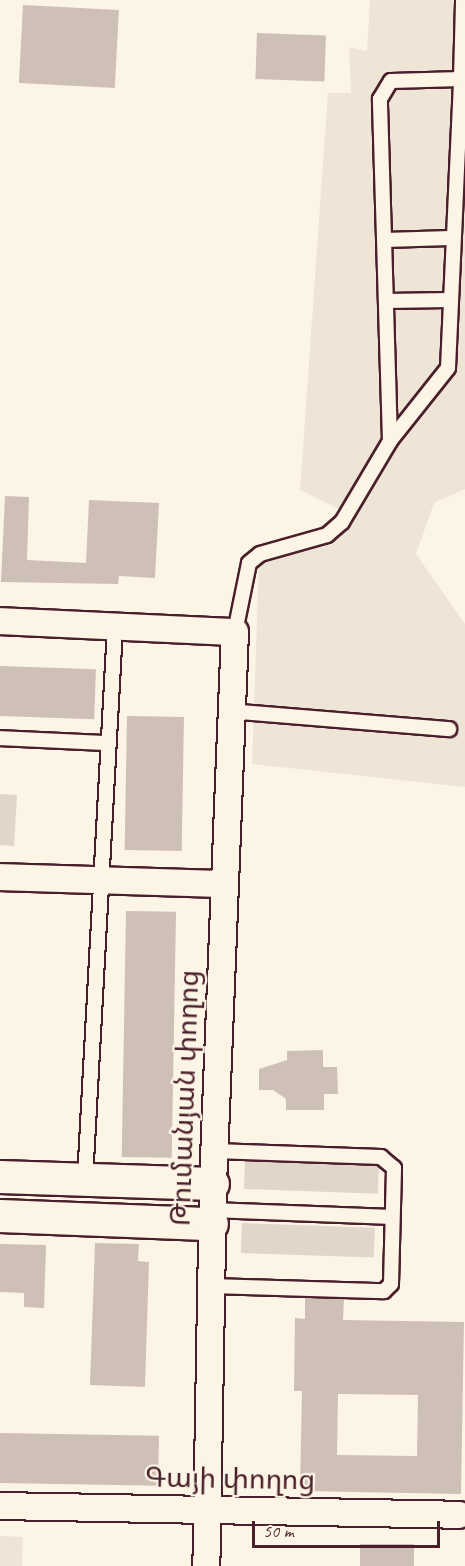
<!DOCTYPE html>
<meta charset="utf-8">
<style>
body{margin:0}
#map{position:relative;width:465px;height:1566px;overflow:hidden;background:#fcf5e5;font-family:Caveat,"Noto Sans Armenian",sans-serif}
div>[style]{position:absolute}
.built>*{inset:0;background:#eee5d7;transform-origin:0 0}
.green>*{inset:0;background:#e2d5ca;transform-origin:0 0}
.building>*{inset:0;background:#cfc0b7;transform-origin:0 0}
.roads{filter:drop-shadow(2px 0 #4a1f2b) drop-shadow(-2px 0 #4a1f2b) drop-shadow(0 2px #4a1f2b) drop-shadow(0 -2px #4a1f2b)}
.service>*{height:14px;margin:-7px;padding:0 7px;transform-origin:7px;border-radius:7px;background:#fcf5e5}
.minor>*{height:26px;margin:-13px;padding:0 13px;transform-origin:13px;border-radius:13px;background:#fcf5e5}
.tertiary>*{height:32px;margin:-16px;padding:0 16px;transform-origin:16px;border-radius:16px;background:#fcf5e5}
span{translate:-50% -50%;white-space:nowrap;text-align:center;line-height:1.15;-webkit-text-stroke:4.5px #fcf5e5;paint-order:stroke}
.street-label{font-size:28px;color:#4a1f2b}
.scale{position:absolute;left:252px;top:1521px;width:188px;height:27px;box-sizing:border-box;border:3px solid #4a1f2b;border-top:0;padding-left:8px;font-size:18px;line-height:21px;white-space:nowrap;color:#4a1f2b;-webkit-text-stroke:4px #fcf5e5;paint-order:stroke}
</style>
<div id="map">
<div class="built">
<div style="clip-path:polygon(370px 0,465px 0,465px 489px,434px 503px,416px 554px,465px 624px,465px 787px,252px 764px,259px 563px,327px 545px,353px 516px,300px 490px,328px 93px,351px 93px,349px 47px,367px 51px)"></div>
<div style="left:0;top:1536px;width:23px;height:30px;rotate:2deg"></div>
</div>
<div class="green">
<div style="clip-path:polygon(0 794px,17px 795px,14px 846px,0 845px)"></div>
<div style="left:245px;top:1159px;width:134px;height:30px;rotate:2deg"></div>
<div style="left:242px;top:1223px;width:133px;height:30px;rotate:2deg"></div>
</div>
<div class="building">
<div style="left:23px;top:5px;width:96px;height:78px;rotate:3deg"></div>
<div style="left:257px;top:33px;width:69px;height:46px;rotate:2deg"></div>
<div style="clip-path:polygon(5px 496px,29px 497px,27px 560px,86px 563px,89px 500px,159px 503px,155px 578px,119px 576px,118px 584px,1px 582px)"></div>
<div style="left:0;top:666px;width:96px;height:50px;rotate:2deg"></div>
<div style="left:127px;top:716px;width:57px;height:134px;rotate:1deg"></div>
<div style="left:126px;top:911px;width:50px;height:246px;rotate:1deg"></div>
<div style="clip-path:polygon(323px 1050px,323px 1067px,337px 1067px,338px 1094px,324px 1094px,324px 1110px,286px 1110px,286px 1099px,273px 1090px,259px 1090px,259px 1069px,287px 1060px,287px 1051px)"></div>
<div style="clip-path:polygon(95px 1243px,139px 1244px,138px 1261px,149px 1262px,145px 1387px,90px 1385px)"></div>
<div style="clip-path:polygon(0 1244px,46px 1245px,44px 1308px,24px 1307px,24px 1293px,0 1292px)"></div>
<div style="clip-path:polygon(evenodd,305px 1298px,344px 1299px,343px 1320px,464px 1322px,461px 1494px,300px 1491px,302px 1391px,294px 1391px,295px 1318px,305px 1319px,305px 1298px,338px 1394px,418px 1395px,417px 1456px,337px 1455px,338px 1394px)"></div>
<div style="left:0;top:1433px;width:159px;height:50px;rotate:1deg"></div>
<div style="left:360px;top:1544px;width:54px;height:22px"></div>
</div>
<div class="roads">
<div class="service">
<div style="left:385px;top:240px;width:65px;rotate:-1.8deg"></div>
<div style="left:387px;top:301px;width:62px;rotate:-0.9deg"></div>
<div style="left:390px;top:441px;width:93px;rotate:-51.5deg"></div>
<div style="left:448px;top:368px;width:289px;rotate:-87.4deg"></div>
<div style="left:235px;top:632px;width:70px;rotate:-78.5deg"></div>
<div style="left:249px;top:563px;width:14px;rotate:-39deg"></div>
<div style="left:260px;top:554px;width:70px;rotate:-15.8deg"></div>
<div style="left:327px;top:535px;width:20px;rotate:-41deg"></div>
<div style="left:342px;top:522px;width:94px;rotate:-59.3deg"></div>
<div style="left:390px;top:441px;width:342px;rotate:-91.7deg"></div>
<div style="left:380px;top:99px;width:21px;rotate:-59deg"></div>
<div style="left:391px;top:81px;width:70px;rotate:-1.6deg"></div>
<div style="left:461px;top:79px;width:79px;rotate:-88.5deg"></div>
<div style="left:229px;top:711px;width:221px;rotate:4.7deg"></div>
<div style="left:0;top:738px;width:108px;rotate:2.7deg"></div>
<div style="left:85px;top:1180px;width:554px;rotate:-86.89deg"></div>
<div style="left:212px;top:1210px;width:180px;rotate:2.2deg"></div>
<div style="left:211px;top:1286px;width:173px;rotate:1.7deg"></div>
<div style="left:384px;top:1291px;width:10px;rotate:-45deg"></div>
<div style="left:391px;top:1284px;width:116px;rotate:-88.5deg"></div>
<div style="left:394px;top:1168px;width:17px;rotate:-140deg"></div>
<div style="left:381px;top:1157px;width:166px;rotate:-177.9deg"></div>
</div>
<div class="minor">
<div style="left:0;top:621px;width:235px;rotate:2.7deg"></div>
<div style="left:235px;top:632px;width:552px;rotate:92.28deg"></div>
<div style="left:213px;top:1184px;width:382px;rotate:91deg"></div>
<div style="left:0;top:877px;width:223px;rotate:1.8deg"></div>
<div style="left:0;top:1506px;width:459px;rotate:1.1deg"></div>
</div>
<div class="tertiary">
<div style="left:0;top:1177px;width:213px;rotate:1.9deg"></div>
<div style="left:0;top:1216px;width:212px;rotate:2.2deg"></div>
</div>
</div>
<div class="street-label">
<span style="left:185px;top:1098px;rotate:-88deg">Թումանյան փողոց</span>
<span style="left:230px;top:1479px;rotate:1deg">Գայի փողոց</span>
</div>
<div class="scale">50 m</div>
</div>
